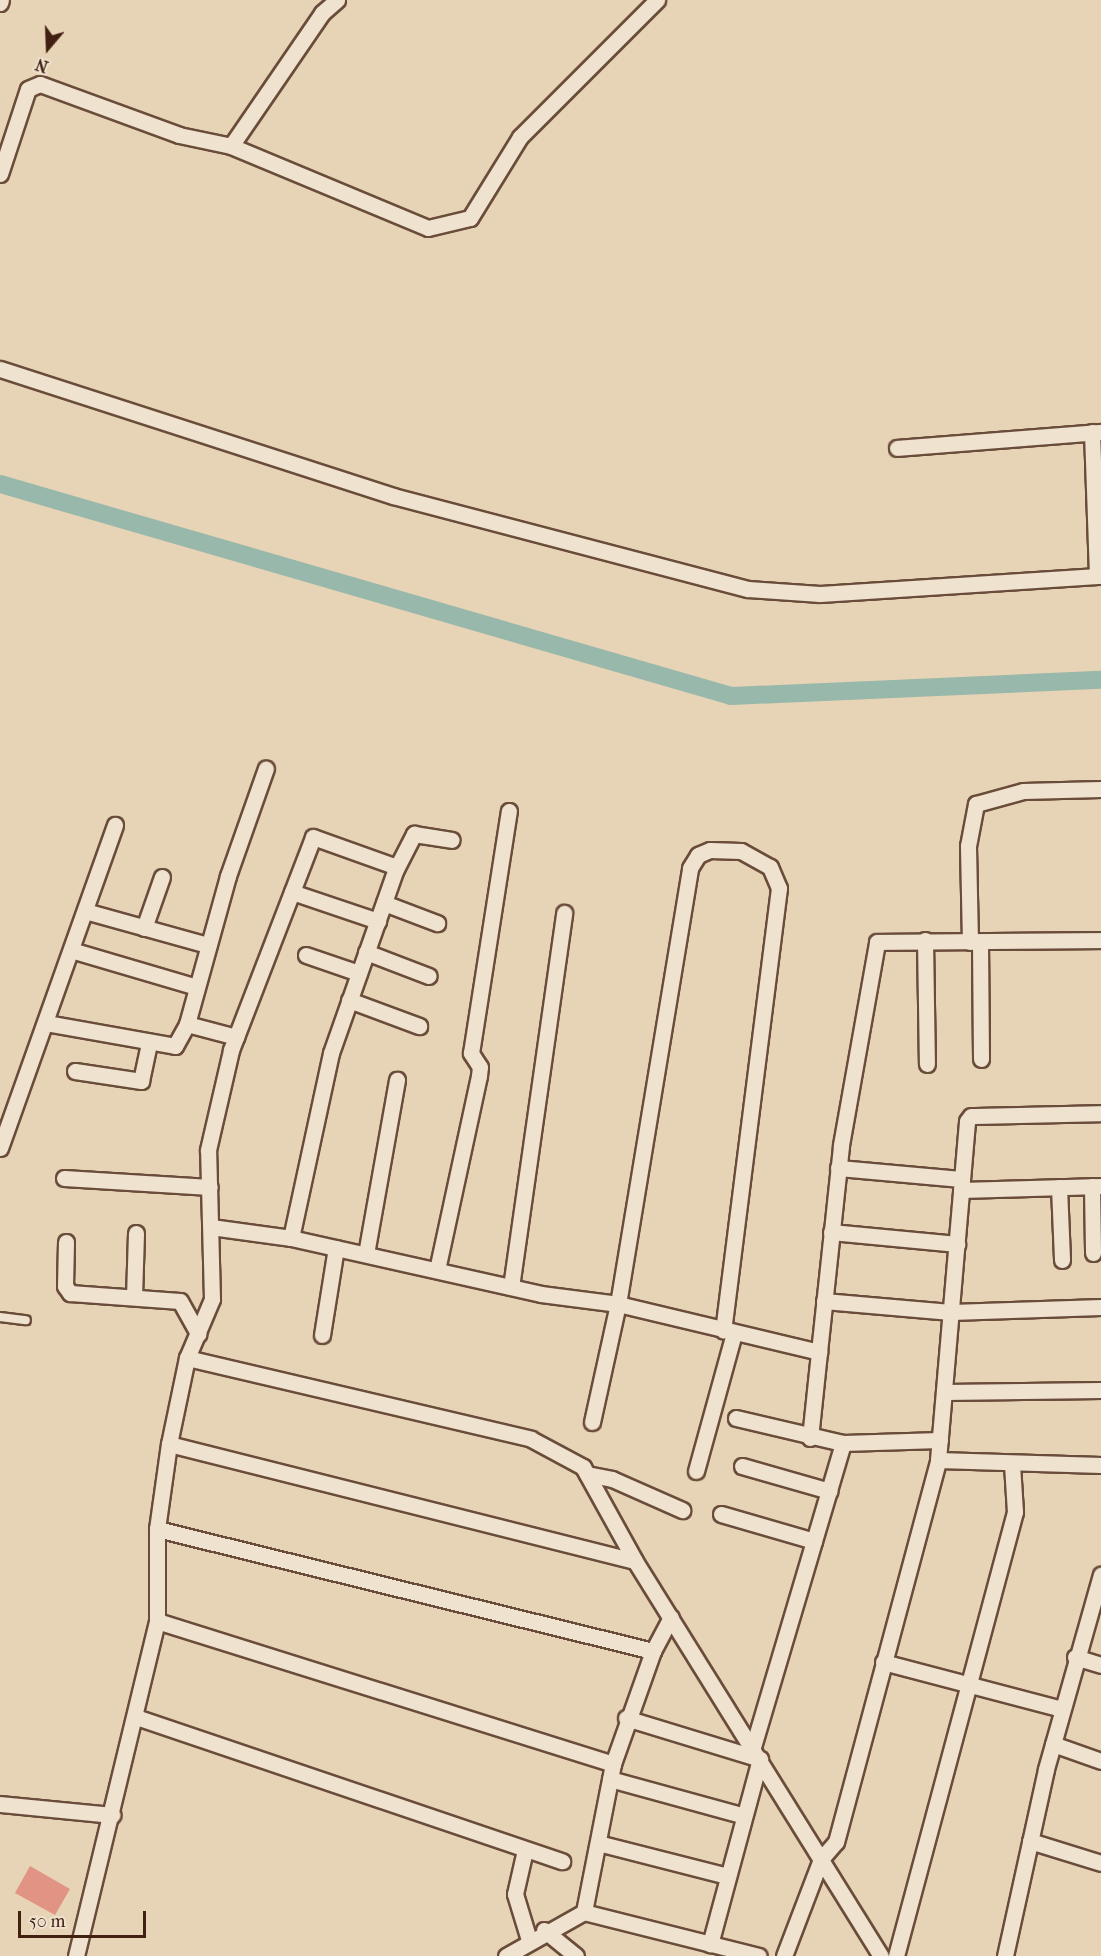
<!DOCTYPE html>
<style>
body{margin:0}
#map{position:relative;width:1101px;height:1956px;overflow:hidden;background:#e7d3b5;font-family:"IM FELL French Canon",serif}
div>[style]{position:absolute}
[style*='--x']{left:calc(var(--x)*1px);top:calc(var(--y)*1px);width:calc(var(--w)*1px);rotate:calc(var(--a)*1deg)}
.canal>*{height:18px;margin:-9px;padding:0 9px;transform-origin:9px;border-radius:9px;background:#97b8aa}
.building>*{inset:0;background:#e29484}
.roads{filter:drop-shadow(2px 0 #6a4c3a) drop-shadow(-2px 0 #6a4c3a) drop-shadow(0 2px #6a4c3a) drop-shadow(0 -2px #6a4c3a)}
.lane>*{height:8px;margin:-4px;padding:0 4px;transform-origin:4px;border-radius:4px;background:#efe2cf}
.street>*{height:15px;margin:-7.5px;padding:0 7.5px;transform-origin:7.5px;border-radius:7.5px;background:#efe2cf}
span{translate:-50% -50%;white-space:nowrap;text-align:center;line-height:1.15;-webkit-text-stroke:5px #efe2cf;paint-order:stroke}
.north{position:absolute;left:18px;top:18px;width:60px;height:60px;-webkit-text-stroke:4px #efe2cf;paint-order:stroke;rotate:199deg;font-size:16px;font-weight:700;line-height:24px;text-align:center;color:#411f11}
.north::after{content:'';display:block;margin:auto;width:21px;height:27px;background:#411f11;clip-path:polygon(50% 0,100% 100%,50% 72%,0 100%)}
.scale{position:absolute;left:18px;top:1911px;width:128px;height:27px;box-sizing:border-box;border:3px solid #411f11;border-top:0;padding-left:8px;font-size:18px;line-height:21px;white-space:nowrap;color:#411f11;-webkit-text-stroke:4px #efe2cf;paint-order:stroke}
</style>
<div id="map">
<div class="canal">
<div style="--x:0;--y:484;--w:761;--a:16.17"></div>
<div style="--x:731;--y:696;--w:370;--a:-2.5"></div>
</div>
<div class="building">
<div style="clip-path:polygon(30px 1866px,70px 1889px,55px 1915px,15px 1893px)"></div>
</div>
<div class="roads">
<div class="lane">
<div style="--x:0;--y:1317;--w:26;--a:7"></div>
</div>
<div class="street">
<div style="--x:0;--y:3;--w:3;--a:-72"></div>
<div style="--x:231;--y:146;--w:161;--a:-55.6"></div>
<div style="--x:322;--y:13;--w:20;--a:-41"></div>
<div style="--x:0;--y:174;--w:89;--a:-71.8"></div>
<div style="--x:28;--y:89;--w:13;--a:-23"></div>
<div style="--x:40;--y:84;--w:148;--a:20.1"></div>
<div style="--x:179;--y:135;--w:53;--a:11.9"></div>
<div style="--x:231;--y:146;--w:213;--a:22.6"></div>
<div style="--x:428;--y:228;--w:43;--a:-13.4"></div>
<div style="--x:470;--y:218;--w:95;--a:-58.3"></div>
<div style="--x:520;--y:137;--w:194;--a:-45"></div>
<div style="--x:0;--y:369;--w:413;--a:17.9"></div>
<div style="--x:393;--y:496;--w:367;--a:14.7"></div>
<div style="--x:748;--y:589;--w:72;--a:4"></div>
<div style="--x:820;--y:594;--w:282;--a:-3.7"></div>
<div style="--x:1092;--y:432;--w:144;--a:88"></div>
<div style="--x:897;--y:448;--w:205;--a:-4.5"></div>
<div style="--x:292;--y:892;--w:91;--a:18.6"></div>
<div style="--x:384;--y:903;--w:57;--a:20.7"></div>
<div style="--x:85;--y:911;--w:128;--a:15.5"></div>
<div style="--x:144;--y:928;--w:54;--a:-70.6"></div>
<div style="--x:925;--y:940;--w:124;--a:89.1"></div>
<div style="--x:970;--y:942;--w:96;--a:-91.2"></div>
<div style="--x:968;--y:846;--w:43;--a:-79.2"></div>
<div style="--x:976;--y:804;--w:49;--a:-15.5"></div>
<div style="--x:1023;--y:791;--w:78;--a:-1.5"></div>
<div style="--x:980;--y:942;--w:117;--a:89.5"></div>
<div style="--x:71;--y:950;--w:131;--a:16.4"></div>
<div style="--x:366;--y:952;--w:67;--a:20.9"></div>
<div style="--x:306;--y:955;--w:56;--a:18.8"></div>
<div style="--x:349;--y:1000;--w:75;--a:20.4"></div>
<div style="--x:46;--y:1023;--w:131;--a:10.1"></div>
<div style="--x:175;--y:1046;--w:25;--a:-61"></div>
<div style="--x:187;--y:1024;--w:51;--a:14.9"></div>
<div style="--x:187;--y:1024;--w:154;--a:-74.5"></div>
<div style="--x:228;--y:876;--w:114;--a:-70.6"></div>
<div style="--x:75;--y:1071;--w:67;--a:8.6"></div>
<div style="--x:141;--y:1081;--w:40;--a:-78"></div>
<div style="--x:0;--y:1148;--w:343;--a:-70.4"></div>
<div style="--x:838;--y:1168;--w:124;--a:5.1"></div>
<div style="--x:64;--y:1178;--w:146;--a:3.5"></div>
<div style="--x:1092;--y:1186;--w:67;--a:89.1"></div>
<div style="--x:1059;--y:1187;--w:73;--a:87.6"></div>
<div style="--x:961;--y:1190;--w:140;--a:-1.6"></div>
<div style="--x:211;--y:1227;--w:81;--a:7.8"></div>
<div style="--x:291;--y:1238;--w:256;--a:12.6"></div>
<div style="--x:541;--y:1294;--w:78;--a:7.4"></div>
<div style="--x:618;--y:1304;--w:442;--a:-80.6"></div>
<div style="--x:690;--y:868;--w:15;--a:-58"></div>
<div style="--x:698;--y:855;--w:13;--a:-23"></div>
<div style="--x:710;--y:850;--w:31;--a:2"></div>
<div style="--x:741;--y:851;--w:33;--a:29"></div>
<div style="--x:770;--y:867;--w:23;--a:67"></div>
<div style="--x:779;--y:888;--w:446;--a:97.2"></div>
<div style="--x:831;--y:1232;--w:127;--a:5.4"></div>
<div style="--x:291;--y:1238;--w:189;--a:-77.8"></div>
<div style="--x:331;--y:1053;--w:193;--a:-70.6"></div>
<div style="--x:395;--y:871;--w:42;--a:-62.8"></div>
<div style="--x:414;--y:834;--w:38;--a:9"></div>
<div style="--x:66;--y:1242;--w:44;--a:91.3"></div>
<div style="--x:65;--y:1286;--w:9;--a:54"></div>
<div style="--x:70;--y:1293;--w:110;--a:4.2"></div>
<div style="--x:180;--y:1301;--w:38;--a:61"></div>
<div style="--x:366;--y:1254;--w:177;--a:-79.9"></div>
<div style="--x:437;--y:1270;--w:198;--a:-77.8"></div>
<div style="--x:479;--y:1076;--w:9;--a:-84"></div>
<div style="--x:480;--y:1067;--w:17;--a:-123"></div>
<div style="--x:471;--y:1053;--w:245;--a:-81.1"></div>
<div style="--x:511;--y:1287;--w:378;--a:-81.9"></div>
<div style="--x:134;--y:1297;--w:64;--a:-88.2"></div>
<div style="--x:824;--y:1301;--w:127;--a:5"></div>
<div style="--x:951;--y:1312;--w:150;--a:-1.9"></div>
<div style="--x:322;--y:1335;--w:88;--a:-80.9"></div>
<div style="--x:187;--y:1358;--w:353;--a:13.2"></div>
<div style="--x:531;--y:1439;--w:59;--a:28.3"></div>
<div style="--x:583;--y:1467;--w:107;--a:61"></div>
<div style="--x:635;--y:1561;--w:465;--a:58.1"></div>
<div style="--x:945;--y:1392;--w:156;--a:-0.7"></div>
<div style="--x:736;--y:1418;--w:110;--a:13.2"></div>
<div style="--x:843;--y:1443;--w:97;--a:-1.8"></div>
<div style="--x:592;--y:1422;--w:121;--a:-77.6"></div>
<div style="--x:618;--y:1304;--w:207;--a:13.4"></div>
<div style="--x:819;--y:1352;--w:208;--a:-83.9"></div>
<div style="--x:841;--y:1145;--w:206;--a:-79.9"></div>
<div style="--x:877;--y:942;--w:224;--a:-0.5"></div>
<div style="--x:810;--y:1438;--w:86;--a:-84"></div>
<div style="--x:169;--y:1444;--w:480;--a:14.1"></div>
<div style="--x:938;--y:1460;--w:163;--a:1.8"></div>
<div style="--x:742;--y:1466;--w:91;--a:16"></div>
<div style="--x:696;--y:1471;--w:143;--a:-74.6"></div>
<div style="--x:587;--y:1474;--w:25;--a:11"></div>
<div style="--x:612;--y:1479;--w:77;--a:23.9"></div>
<div style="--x:721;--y:1514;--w:97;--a:16.2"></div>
<div style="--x:157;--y:1529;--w:511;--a:13.82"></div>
<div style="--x:653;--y:1651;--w:120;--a:109.5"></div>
<div style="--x:613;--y:1764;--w:151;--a:101.1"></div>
<div style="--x:584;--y:1912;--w:180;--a:14.1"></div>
<div style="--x:157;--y:1621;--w:478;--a:17.4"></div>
<div style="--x:653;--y:1651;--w:38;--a:-62"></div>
<div style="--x:1075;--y:1657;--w:27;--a:17"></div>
<div style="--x:883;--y:1662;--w:185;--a:14.7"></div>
<div style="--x:136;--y:1717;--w:450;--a:18.7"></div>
<div style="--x:626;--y:1718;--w:140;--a:17"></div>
<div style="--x:760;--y:1759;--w:192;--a:105.1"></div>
<div style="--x:1053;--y:1744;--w:51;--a:19.5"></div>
<div style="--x:753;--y:1747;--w:317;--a:-73.5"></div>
<div style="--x:610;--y:1779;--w:137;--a:15.3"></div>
<div style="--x:0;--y:1804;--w:113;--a:5.6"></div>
<div style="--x:1030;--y:1841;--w:74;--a:17.2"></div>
<div style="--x:598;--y:1843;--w:130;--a:14.3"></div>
<div style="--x:525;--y:1850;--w:45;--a:102.8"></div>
<div style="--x:515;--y:1894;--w:48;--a:73.1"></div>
<div style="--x:544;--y:1930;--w:41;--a:39.1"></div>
<div style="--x:76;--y:1956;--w:345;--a:-76.4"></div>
<div style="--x:157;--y:1621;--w:92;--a:-90"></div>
<div style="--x:157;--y:1529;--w:86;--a:-82"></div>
<div style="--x:169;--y:1444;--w:88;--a:-78.2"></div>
<div style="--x:187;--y:1358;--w:64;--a:-67"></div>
<div style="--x:212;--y:1299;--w:149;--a:-91.5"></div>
<div style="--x:208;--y:1150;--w:103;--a:-77"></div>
<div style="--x:231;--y:1050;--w:228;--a:-68.9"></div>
<div style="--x:313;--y:837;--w:89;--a:19.7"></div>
<div style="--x:506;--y:1956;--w:90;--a:-29.4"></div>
<div style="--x:784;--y:1956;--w:104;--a:-69.1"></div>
<div style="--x:821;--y:1859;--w:23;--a:-49"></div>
<div style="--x:836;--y:1842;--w:395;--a:-75"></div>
<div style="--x:938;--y:1460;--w:340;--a:-85.1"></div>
<div style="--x:967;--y:1121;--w:6;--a:-51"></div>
<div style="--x:971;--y:1116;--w:130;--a:-1.3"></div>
<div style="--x:896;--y:1956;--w:460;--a:-75"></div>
<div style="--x:1015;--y:1512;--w:48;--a:-93.6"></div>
<div style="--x:1005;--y:1956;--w:191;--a:-77.6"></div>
<div style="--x:1046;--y:1769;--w:202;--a:-74.2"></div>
</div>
</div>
<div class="north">N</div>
<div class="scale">50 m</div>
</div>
